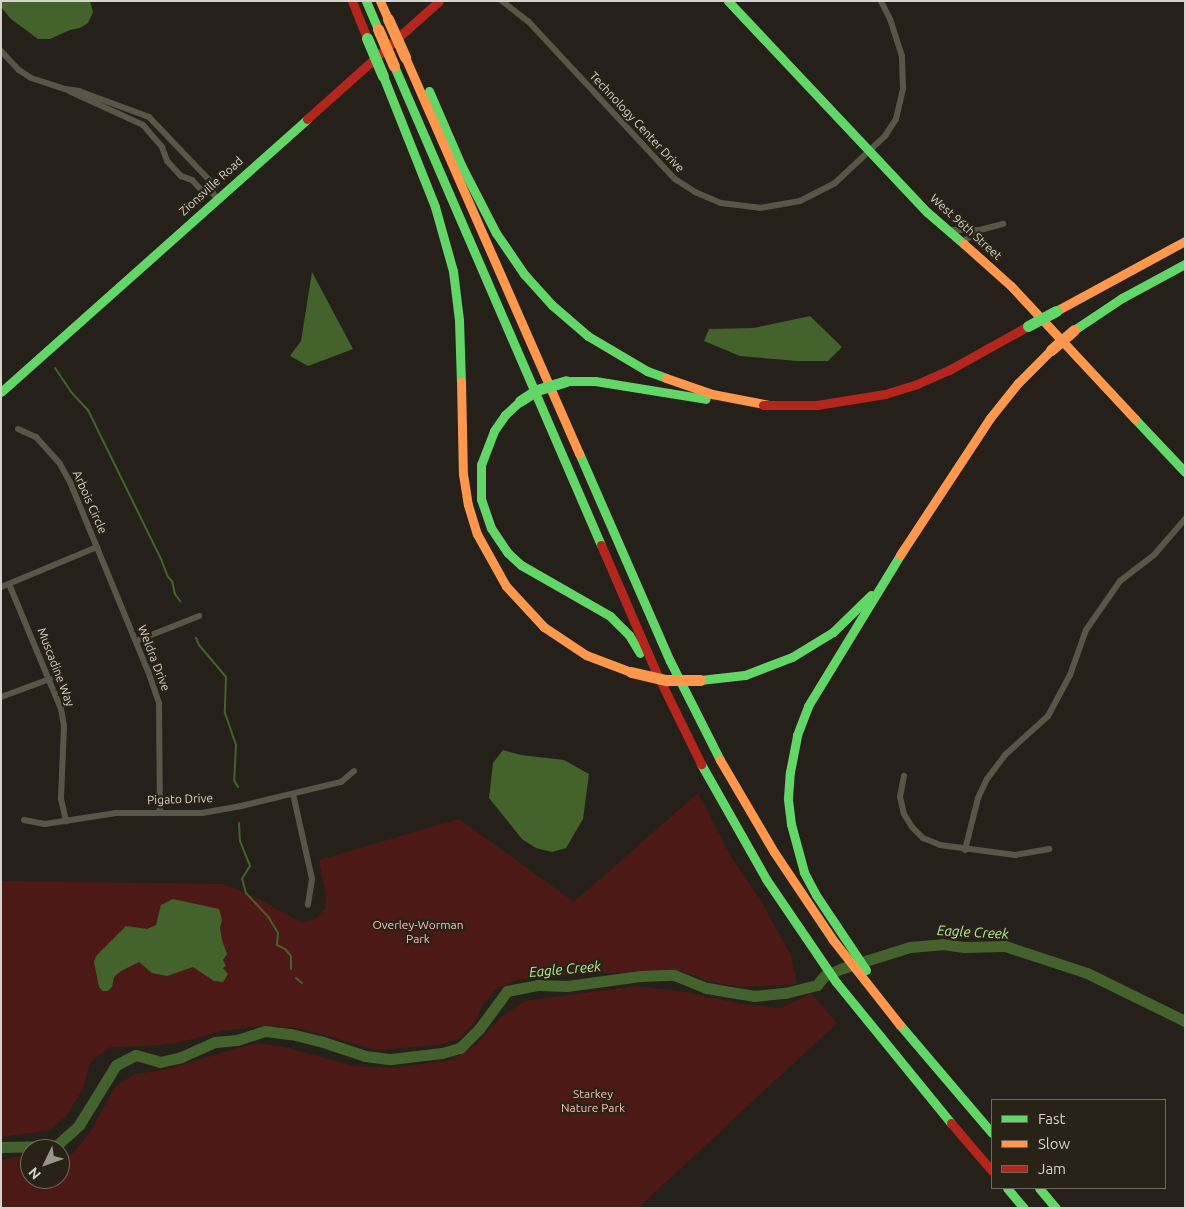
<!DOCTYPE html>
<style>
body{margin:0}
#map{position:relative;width:1186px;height:1209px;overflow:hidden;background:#25211a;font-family:Ubuntu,sans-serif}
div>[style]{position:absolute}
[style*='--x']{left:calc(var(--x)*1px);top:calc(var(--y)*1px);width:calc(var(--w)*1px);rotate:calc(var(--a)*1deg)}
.green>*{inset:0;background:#4d1917}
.water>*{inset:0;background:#43622c}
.stream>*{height:2px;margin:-1px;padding:0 1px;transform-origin:1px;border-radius:1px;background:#43622c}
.river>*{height:11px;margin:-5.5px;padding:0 5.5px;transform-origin:5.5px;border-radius:5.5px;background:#43622c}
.street>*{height:6px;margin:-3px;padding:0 3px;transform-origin:3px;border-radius:3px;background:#585648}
.fast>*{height:9px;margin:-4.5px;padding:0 4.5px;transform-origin:4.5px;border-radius:4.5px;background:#63d668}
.slow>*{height:9px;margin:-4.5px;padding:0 4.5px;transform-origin:4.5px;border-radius:4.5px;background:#ff974d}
.jam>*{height:9px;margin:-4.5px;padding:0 4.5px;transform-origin:4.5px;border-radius:4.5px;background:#b3261e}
.fast-bridge>*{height:11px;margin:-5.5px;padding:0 5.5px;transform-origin:5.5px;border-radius:5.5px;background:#63d668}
.slow-bridge>*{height:11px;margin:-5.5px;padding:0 5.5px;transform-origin:5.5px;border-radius:5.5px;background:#ff974d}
span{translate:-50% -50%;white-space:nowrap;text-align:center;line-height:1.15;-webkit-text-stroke:4.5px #292216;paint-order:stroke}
.street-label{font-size:12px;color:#d7d2cb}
.park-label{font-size:12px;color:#fdbdb7}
.water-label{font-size:14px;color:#b5ea95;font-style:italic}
.frame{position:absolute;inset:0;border:2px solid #d7d2cb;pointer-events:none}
.legend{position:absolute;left:991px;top:1099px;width:175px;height:90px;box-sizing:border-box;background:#292216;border:1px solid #6f685e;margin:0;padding:6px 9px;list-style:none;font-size:15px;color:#d7d2cb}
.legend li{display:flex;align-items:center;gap:10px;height:25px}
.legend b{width:25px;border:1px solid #6f685e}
.north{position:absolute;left:20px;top:1139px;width:50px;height:50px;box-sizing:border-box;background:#292216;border:1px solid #6f685e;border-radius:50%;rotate:228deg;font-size:14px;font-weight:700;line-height:20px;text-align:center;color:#d7d2cb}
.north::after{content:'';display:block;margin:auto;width:18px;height:22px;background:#99948d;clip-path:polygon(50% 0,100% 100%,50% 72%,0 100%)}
</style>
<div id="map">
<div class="green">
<div style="clip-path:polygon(698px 793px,729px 854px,762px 903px,791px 956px,797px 984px,742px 987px,712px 982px,677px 970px,552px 976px,516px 980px,494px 991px,484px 1003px,476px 1020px,459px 1039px,438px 1045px,377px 1050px,302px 1029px,268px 1025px,222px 1031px,181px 1042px,151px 1046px,110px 1047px,90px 1062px,84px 1087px,65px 1117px,50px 1130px,1px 1137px,1px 881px,223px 884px,257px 898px,302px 923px,315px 919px,325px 909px,326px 896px,319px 860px,459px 819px,574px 902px)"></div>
<div style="clip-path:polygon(637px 986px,685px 992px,742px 1004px,781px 1008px,811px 993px,837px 1023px,638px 1208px,1px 1208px,1px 1160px,27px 1155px,30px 1158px,30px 1179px,60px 1179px,60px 1165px,74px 1152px,90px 1132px,116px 1086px,135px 1074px,163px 1070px,256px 1043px,284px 1047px,354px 1066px,392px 1068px,451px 1060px,476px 1045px,500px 1018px,525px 1001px)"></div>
</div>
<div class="water">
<div style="clip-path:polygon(1px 1px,90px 1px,93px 12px,88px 23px,80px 28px,70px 30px,50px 39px,38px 39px,11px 19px,1px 7px)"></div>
<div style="clip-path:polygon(312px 272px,353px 349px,308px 366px,290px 356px,301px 341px)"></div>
<div style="clip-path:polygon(810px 316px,842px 347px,828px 361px,797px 361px,740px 356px,704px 341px,709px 329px,754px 328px)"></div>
<div style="clip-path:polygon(503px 750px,521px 755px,564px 760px,589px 774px,583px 819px,566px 848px,552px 852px,536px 848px,522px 839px,489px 798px,493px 763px)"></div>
<div style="clip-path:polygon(173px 899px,219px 909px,222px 920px,220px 928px,222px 940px,227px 954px,223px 960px,226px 966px,223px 968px,228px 974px,225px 979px,223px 982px,214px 981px,193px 967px,167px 976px,152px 973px,139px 962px,121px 971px,114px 977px,112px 987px,108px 991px,103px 991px,99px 987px,94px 962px,96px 956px,126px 926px,147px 929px,156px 925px,161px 905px)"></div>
</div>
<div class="stream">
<div style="--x:55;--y:368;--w:29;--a:56"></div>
<div style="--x:71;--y:392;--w:25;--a:47"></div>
<div style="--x:88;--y:410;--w:166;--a:63.9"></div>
<div style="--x:161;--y:559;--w:19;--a:69"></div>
<div style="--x:168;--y:577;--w:6;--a:45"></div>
<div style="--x:172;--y:581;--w:13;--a:77"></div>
<div style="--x:175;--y:594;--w:9;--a:54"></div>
<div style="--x:196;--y:638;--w:8;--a:67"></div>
<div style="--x:199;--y:645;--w:42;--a:49.8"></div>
<div style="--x:226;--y:677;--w:36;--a:92"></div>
<div style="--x:225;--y:713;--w:34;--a:71"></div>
<div style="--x:236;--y:745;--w:35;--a:93"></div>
<div style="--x:234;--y:780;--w:8;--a:60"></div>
<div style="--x:239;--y:823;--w:18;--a:87"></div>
<div style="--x:240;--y:841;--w:27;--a:68"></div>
<div style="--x:250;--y:866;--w:15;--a:122"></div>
<div style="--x:242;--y:879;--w:15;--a:74"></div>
<div style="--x:246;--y:893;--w:34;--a:47"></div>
<div style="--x:269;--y:918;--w:17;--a:59"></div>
<div style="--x:278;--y:933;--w:12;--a:95"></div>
<div style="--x:277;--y:945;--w:9;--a:27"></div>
<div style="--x:285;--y:949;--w:9;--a:49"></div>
<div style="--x:291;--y:956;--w:13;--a:90"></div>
<div style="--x:296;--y:978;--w:8;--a:40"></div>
</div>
<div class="river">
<div style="--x:1;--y:1147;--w:55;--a:-1"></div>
<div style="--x:56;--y:1146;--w:31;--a:-42"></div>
<div style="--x:79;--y:1125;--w:70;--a:-58.3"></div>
<div style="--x:116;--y:1065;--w:22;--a:-27"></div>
<div style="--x:136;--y:1055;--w:25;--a:16"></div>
<div style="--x:160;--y:1062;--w:22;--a:-13"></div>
<div style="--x:181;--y:1057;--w:37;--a:-24"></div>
<div style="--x:215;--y:1042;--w:22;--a:-5"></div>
<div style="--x:237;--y:1040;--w:29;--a:-18"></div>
<div style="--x:265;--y:1031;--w:26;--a:7"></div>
<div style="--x:291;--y:1034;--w:30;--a:14"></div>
<div style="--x:320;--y:1041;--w:47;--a:18.4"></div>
<div style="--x:365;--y:1056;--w:26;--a:7"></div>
<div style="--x:391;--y:1059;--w:51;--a:-6.7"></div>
<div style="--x:442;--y:1053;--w:19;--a:-16"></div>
<div style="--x:460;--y:1048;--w:27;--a:-45"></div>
<div style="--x:479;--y:1029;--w:47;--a:-53.6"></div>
<div style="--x:507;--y:991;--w:32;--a:-11"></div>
<div style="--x:538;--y:985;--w:29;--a:2"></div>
<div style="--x:567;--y:986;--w:74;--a:-7.8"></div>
<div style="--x:640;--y:976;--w:34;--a:-2"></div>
<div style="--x:674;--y:975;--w:35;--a:22"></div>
<div style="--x:707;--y:988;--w:23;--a:10"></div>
<div style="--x:730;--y:992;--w:24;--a:9"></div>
<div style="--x:754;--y:996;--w:31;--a:-6"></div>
<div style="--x:785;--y:993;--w:33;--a:-14"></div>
<div style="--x:817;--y:985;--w:11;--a:-52"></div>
<div style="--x:824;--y:976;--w:21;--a:-23"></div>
<div style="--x:843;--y:968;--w:70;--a:-17.4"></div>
<div style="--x:910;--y:947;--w:32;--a:-5"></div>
<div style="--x:942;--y:944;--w:22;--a:8"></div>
<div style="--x:964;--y:947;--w:41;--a:-1.4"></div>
<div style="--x:1005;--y:946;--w:86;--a:18.2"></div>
<div style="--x:1087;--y:973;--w:109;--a:26.1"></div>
</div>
<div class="street">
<div style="--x:502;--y:1;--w:33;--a:38"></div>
<div style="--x:528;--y:21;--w:216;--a:47.1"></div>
<div style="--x:675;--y:179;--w:24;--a:33"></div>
<div style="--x:695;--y:192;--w:28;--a:23"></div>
<div style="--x:721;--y:203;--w:39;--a:7"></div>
<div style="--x:760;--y:208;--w:41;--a:-9.9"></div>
<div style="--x:800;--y:201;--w:39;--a:-27"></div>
<div style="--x:835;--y:183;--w:69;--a:-43.2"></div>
<div style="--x:885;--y:136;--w:20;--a:-57"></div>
<div style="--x:896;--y:119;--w:32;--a:-77"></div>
<div style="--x:903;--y:88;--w:32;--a:-92"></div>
<div style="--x:902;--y:56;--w:39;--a:-108"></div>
<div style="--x:890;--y:19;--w:20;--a:-117"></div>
<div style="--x:1;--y:51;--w:26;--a:47"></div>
<div style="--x:19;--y:70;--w:14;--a:34"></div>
<div style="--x:31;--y:78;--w:36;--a:18"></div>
<div style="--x:65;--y:89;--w:14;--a:8"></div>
<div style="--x:79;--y:91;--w:75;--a:20.4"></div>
<div style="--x:149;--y:117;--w:93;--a:46.3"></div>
<div style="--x:213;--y:184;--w:9;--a:90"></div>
<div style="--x:213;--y:193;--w:7;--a:56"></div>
<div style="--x:69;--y:91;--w:81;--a:24.7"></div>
<div style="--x:143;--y:125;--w:29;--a:49"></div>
<div style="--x:162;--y:147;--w:15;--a:70"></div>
<div style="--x:167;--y:161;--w:21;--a:47"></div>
<div style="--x:181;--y:176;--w:12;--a:20"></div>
<div style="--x:192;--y:180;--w:16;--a:47"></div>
<div style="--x:203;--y:192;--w:10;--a:6"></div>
<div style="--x:948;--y:230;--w:32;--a:0"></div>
<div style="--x:980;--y:230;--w:24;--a:-15"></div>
<div style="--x:962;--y:242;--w:20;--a:-33"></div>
<div style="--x:18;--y:429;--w:20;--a:24"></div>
<div style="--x:36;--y:437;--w:36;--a:48"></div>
<div style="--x:60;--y:464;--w:21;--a:61"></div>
<div style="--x:70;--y:482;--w:204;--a:67.6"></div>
<div style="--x:148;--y:671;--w:34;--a:71"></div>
<div style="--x:159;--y:703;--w:110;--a:89.5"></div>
<div style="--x:9;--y:584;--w:135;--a:67.4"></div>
<div style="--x:61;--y:709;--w:17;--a:80"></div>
<div style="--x:64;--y:726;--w:73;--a:92.4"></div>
<div style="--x:61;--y:799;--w:23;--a:77"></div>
<div style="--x:1;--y:587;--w:104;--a:-22.6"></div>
<div style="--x:136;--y:641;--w:68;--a:-21.6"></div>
<div style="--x:1;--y:697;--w:52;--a:-20.2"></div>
<div style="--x:904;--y:776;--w:21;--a:101"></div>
<div style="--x:900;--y:797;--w:17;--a:77"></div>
<div style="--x:904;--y:814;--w:15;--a:58"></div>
<div style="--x:912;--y:827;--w:16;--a:45"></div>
<div style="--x:923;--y:838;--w:18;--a:22"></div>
<div style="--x:940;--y:845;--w:76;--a:7.6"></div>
<div style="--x:1015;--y:855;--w:35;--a:-10"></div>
<div style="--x:293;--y:794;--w:87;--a:77.4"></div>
<div style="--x:312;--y:879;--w:26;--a:99"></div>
<div style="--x:24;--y:820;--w:21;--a:11"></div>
<div style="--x:45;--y:824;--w:72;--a:-8.8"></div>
<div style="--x:116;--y:813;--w:86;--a:0"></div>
<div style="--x:202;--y:813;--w:40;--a:-10"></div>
<div style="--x:241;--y:806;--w:103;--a:-13.5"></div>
<div style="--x:341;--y:782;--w:17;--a:-40"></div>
<div style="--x:965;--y:850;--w:54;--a:-76"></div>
<div style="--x:978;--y:798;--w:21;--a:-65"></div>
<div style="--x:987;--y:779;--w:30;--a:-53"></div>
<div style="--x:1005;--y:755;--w:58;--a:-42.2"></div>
<div style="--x:1048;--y:716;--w:47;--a:-61.8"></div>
<div style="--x:1070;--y:675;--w:48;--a:-70.4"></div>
<div style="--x:1086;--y:630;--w:60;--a:-55.2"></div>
<div style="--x:1120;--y:581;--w:43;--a:-37.4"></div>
<div style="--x:1154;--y:555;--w:48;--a:-49.3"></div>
</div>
<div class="fast">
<div style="--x:366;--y:1;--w:30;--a:67"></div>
<div style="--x:728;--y:1;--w:290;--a:46.7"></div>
<div style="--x:927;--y:212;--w:49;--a:40.9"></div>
<div style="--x:394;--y:66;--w:522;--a:66.63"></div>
<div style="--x:383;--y:76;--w:141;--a:68.3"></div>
<div style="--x:435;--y:207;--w:66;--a:74.3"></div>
<div style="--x:453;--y:271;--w:49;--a:83"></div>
<div style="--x:459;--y:320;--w:62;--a:88.2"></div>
<div style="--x:429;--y:91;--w:81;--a:66.6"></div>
<div style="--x:461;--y:165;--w:76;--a:62.8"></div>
<div style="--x:496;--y:233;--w:50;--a:55.7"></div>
<div style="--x:524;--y:274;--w:42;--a:47.9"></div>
<div style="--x:552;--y:305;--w:48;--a:40.7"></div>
<div style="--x:588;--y:336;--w:69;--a:30.7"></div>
<div style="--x:647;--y:371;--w:20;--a:20"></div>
<div style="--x:1074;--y:330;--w:58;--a:-33.7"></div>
<div style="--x:1122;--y:298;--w:72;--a:-28.4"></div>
<div style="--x:566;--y:381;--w:29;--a:0"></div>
<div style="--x:595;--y:381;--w:112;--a:9.2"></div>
<div style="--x:1;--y:392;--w:410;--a:-41.7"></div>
<div style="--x:520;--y:401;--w:21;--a:137"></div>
<div style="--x:505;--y:415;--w:19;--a:125"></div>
<div style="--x:494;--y:431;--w:36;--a:111"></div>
<div style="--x:481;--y:465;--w:34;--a:90"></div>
<div style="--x:481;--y:499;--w:31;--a:71"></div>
<div style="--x:491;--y:528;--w:30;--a:56"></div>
<div style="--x:508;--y:553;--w:18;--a:43"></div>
<div style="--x:521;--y:565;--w:103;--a:29.8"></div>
<div style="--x:610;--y:616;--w:27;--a:45"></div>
<div style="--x:629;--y:635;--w:21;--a:59"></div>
<div style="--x:1135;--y:419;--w:73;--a:46.7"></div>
<div style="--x:579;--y:453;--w:227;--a:66.4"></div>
<div style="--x:670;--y:661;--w:111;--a:63.2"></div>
<div style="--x:700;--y:680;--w:45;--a:-6.3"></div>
<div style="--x:745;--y:675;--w:50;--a:-21"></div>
<div style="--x:792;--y:657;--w:48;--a:-31.4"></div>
<div style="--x:833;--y:632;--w:53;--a:-44.2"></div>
<div style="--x:701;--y:764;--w:132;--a:60.5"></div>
<div style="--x:766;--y:879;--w:125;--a:55.8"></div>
<div style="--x:836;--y:982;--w:182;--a:50.8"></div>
<div style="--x:866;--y:970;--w:90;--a:-123.7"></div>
<div style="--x:816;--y:895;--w:26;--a:-118"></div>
<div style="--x:804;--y:872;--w:50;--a:-105.2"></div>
<div style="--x:791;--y:824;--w:26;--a:-97"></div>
<div style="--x:788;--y:798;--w:26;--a:-86"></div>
<div style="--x:790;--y:772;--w:38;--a:-79"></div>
<div style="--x:797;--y:735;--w:31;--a:-69"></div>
<div style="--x:808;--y:706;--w:184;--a:-58.6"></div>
<div style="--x:900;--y:1025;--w:142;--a:49.6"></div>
<div style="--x:1007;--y:1188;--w:26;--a:50"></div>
<div style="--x:1039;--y:1188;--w:26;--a:50"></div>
</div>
<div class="slow">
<div style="--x:380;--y:1;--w:20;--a:66"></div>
<div style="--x:405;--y:57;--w:433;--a:66.3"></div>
<div style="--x:964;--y:244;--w:63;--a:41.8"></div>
<div style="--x:1011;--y:286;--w:182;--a:47"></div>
<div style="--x:1056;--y:311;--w:147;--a:-28.5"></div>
<div style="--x:666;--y:378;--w:49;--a:19.2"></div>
<div style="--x:712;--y:394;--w:58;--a:10.9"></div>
<div style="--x:461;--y:382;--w:92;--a:88.8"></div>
<div style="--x:463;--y:474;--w:31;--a:81"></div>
<div style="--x:468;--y:505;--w:30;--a:73"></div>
<div style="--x:477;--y:534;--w:60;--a:60.9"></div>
<div style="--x:506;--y:586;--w:56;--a:47.2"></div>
<div style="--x:544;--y:627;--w:50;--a:33.7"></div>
<div style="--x:586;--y:655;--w:48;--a:20.7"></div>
<div style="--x:900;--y:555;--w:164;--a:-56.7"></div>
<div style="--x:990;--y:418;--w:45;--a:-51.3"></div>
<div style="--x:1018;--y:383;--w:47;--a:-45"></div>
<div style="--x:720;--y:760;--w:107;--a:59.6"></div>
<div style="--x:774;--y:852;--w:106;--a:56.2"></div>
<div style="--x:833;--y:940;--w:108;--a:51.8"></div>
</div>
<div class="jam">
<div style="--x:352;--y:1;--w:40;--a:68"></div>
<div style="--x:307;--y:119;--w:177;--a:-41.8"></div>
<div style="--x:763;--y:405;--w:54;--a:0"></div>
<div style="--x:817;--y:405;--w:69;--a:-9.2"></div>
<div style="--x:885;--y:394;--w:34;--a:-17"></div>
<div style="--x:917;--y:384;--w:35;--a:-24"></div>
<div style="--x:949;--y:370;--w:90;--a:-29.1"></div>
<div style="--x:601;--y:545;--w:136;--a:66.6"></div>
<div style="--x:655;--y:670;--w:105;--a:63.9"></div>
<div style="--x:951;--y:1123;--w:63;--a:49.5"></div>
</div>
<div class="fast-bridge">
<div style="--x:367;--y:38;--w:41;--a:67.2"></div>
<div style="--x:1028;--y:326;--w:32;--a:-28"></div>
<div style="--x:520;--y:401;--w:20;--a:-33"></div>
<div style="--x:537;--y:390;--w:30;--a:-17"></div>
</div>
<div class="slow-bridge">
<div style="--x:388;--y:19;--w:42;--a:65.9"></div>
<div style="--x:378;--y:29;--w:40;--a:66.6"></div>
<div style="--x:1051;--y:350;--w:30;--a:-41"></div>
<div style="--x:631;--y:672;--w:37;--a:13"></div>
<div style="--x:667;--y:680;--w:33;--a:0"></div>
</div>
<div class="street-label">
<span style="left:637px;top:122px;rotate:47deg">Technology Center Drive</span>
<span style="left:211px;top:186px;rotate:-42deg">Zionsville Road</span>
<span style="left:966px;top:227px;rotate:42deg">West 96th Street</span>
<span style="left:90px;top:502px;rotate:66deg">Arbois Circle</span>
<span style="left:154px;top:658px;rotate:69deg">Weldra Drive</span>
<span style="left:56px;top:667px;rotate:69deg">Muscadine Way</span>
<span style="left:180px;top:799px;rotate:-2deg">Pigato Drive</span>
</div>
<div class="park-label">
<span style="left:418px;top:932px">Overley-Worman<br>Park</span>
<span style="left:593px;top:1101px">Starkey<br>Nature Park</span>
</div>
<div class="water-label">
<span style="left:973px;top:932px;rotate:3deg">Eagle Creek</span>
<span style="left:565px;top:969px;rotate:-5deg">Eagle Creek</span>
</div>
<div class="frame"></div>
<ul class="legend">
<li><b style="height:6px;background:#63d668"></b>Fast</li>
<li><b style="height:6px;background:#ff974d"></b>Slow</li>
<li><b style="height:6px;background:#b3261e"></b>Jam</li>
</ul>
<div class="north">N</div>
</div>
